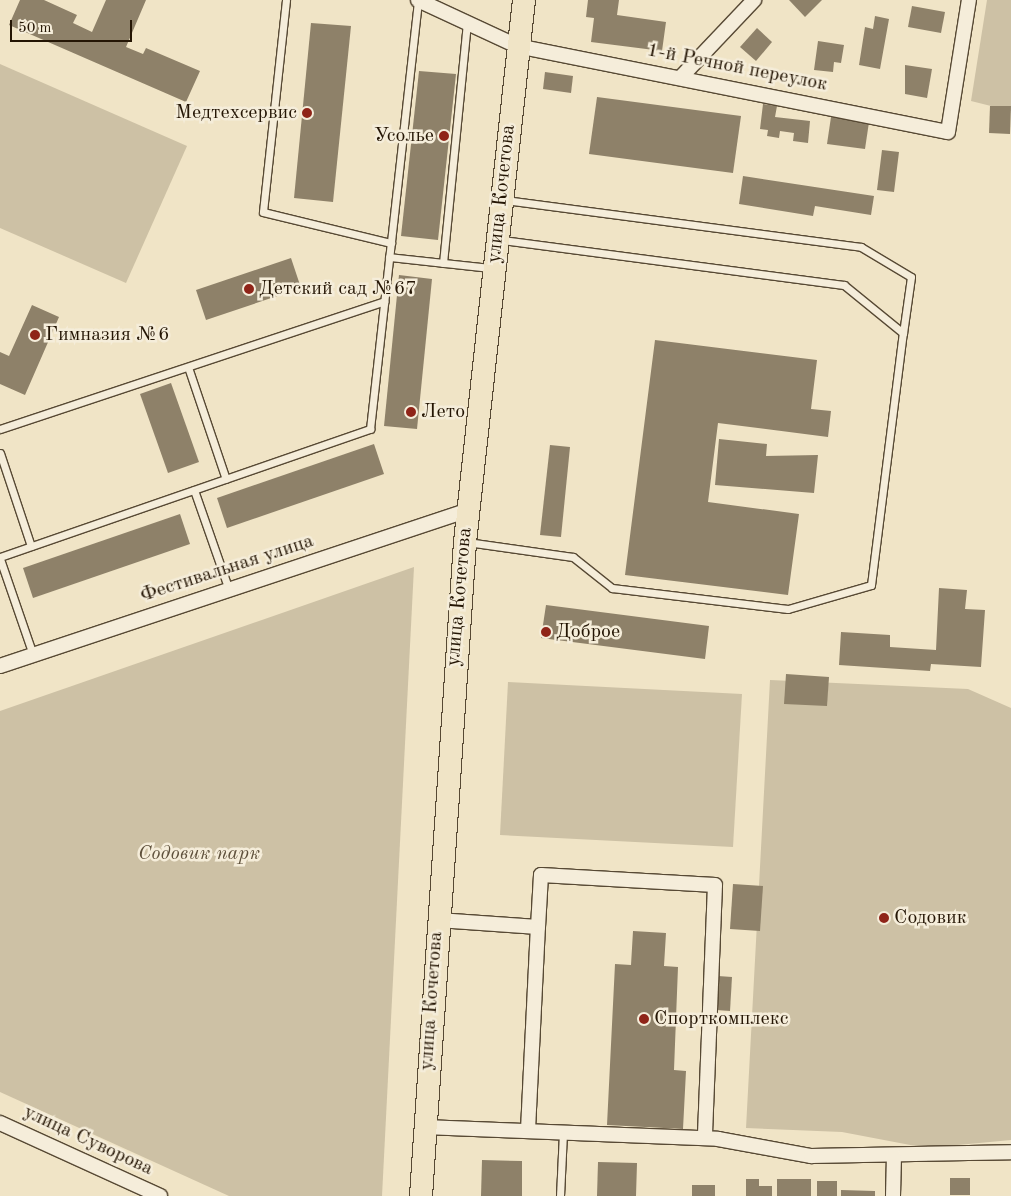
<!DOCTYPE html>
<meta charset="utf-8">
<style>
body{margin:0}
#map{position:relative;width:1011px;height:1196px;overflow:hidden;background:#f0e4c6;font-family:"Old Standard TT",serif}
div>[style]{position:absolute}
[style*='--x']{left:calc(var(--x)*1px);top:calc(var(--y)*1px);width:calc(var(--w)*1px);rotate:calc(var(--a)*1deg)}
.green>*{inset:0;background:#cdc1a5}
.building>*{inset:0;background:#8e8169}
.roads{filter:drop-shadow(1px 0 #574934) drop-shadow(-1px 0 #574934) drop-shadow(0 1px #574934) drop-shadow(0 -1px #574934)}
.lane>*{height:7px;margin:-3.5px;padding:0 3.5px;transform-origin:3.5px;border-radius:3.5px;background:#f5edda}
.street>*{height:14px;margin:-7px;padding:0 7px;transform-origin:7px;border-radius:7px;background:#f5edda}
.primary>*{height:22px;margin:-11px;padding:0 11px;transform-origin:11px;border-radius:11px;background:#f0e4c6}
.dots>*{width:14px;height:14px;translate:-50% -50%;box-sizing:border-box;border:2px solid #f5edda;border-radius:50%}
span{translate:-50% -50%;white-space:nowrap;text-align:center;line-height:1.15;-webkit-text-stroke:5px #f5edda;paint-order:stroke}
.street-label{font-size:20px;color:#241504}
.poi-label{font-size:20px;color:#241504}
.right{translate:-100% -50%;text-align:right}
.left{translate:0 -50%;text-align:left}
.park-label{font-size:20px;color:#5f513c;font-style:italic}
.scale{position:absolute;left:10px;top:20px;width:122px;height:22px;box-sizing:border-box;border:2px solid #241504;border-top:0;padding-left:6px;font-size:15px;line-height:18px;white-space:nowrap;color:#241504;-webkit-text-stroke:4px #f5edda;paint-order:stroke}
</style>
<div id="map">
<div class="green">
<div style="clip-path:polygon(987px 0,1011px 0,1011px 111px,971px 101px)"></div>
<div style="clip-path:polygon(0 64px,187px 146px,126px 283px,0 228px)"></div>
<div style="clip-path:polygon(414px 567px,382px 1196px,229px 1196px,0 1092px,0 711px)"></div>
<div style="clip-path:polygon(770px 680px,968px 689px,1011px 708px,1011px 1140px,926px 1148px,842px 1132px,746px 1128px)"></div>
<div style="clip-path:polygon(508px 682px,742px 694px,733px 847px,500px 835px)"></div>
</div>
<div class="building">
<div style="clip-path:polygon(20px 0,44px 0,77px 15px,73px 23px,92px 32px,106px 0,146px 0,126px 47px,143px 54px,146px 48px,200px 71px,186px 102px,9px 25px)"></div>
<div style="clip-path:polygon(588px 0,619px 0,617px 15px,666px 22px,662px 51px,591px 42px,594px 18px,586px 17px)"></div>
<div style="clip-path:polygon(789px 0,822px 0,805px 17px)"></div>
<div style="clip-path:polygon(912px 6px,945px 12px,941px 33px,908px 27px)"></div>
<div style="clip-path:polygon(875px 16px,889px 19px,880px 69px,859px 65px,865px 27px,873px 29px)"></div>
<div style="clip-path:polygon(311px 23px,351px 26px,333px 202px,294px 198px)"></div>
<div style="clip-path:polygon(757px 28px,772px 42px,756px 61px,740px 47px)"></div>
<div style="clip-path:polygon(818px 41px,844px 45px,841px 63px,834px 62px,833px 72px,814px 70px)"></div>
<div style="clip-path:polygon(905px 65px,932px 69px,927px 98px,905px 94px)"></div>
<div style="clip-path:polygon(419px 71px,456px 74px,438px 240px,401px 236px)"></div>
<div style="clip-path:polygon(545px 72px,573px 76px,571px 93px,543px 89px)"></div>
<div style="clip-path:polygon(597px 97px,741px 116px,733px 173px,589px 154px)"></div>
<div style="clip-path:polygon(763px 104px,777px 106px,775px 117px,810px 121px,808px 143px,793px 141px,794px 133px,780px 131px,779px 138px,767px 136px,768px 130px,760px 129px)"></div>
<div style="clip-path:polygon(990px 106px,1011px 106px,1010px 134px,989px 133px)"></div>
<div style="clip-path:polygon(831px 117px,869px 122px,865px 149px,827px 144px)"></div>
<div style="clip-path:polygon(882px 150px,899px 152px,894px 192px,877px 190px)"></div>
<div style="clip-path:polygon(743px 176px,874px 196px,871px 215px,815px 206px,813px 216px,739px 204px)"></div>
<div style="clip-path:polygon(291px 258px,301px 288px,206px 320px,196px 290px)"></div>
<div style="clip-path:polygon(399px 275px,432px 279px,417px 429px,384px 426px)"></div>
<div style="clip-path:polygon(32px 305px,59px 317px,25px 395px,0 384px,0 352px,9px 356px)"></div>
<div style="clip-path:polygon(655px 340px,817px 360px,811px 409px,831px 411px,828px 437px,718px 423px,708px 502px,799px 514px,788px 595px,625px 575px)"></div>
<div style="clip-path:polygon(171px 383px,199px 462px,168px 473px,140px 394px)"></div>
<div style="clip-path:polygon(719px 439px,767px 444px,766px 456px,818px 455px,814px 493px,715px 485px)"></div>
<div style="clip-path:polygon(374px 444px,384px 474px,227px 528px,217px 498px)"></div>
<div style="clip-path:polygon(550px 445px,570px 447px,561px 537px,540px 535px)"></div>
<div style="clip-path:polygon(180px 514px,190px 544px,33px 598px,23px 568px)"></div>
<div style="clip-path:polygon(939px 588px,967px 590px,965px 609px,985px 610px,981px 667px,931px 664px,930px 671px,839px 665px,841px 632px,890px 635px,890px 647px,936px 650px)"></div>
<div style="clip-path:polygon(546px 605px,709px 626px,705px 659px,541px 638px)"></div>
<div style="clip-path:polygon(786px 674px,829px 677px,827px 706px,784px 704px)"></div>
<div style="clip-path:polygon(733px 884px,763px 886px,760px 931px,730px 929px)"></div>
<div style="clip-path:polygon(633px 931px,666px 933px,664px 966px,678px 967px,674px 1070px,686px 1071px,683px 1129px,607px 1125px,615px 964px,631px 965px)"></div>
<div style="clip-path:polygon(718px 976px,732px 977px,730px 1011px,716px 1010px)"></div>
<div style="clip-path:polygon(482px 1160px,522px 1161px,522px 1196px,481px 1196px)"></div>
<div style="clip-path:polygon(598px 1162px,637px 1163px,636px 1196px,597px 1196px)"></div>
<div style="clip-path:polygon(950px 1178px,970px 1178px,970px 1195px,950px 1195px)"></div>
<div style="clip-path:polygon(746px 1179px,759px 1179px,759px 1186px,772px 1186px,772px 1196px,746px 1196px)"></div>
<div style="clip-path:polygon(777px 1179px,811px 1179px,811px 1196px,777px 1196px)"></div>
<div style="clip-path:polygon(817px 1181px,837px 1181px,837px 1196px,817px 1196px)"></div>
<div style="clip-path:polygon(692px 1185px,715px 1185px,715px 1196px,692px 1196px)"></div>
<div style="clip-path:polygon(841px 1190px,875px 1191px,875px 1196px,841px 1196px)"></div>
</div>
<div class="roads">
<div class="lane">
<div style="--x:286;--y:0;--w:213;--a:96.2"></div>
<div style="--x:263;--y:212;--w:132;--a:13.6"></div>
<div style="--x:505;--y:200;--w:359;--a:7.5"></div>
<div style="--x:861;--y:247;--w:58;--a:31"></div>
<div style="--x:911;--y:277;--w:57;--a:98.1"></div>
<div style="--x:389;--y:257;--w:103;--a:6.2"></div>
<div style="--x:443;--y:263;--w:241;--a:-84.3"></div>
<div style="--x:188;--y:367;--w:118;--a:71.3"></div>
<div style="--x:0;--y:429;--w:405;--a:-18.4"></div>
<div style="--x:0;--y:453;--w:98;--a:71.6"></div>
<div style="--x:194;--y:490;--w:106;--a:70.7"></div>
<div style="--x:467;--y:542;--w:107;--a:8.1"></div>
<div style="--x:573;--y:557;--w:50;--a:38.5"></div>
<div style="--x:612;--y:588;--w:177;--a:6.8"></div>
<div style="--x:788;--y:609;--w:86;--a:-16.1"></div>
<div style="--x:871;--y:585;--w:254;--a:-82.8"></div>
<div style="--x:903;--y:333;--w:76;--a:-140.9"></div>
<div style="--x:844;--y:285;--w:345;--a:-172.5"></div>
<div style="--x:0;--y:557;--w:392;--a:-19.1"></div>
<div style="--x:370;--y:429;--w:432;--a:-83.6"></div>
<div style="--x:0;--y:559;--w:102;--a:71"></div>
<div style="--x:560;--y:1196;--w:64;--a:-87.3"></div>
</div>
<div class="street">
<div style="--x:418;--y:0;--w:109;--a:24.9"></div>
<div style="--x:517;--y:46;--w:439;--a:11.3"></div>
<div style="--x:948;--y:132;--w:134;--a:-81"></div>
<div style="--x:682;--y:76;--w:105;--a:-46.5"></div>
<div style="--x:0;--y:666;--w:492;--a:-18.4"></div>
<div style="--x:438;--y:920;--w:100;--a:4"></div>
<div style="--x:538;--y:927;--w:52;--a:-86.7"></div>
<div style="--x:541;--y:875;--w:174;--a:3.3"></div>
<div style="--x:715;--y:885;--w:253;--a:92.3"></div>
<div style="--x:0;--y:1123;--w:176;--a:24.5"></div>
<div style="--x:424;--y:1127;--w:294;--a:2.3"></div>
<div style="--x:718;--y:1139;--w:95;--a:10.4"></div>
<div style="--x:811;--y:1156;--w:200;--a:-1.1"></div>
<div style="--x:528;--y:1130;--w:203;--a:-87.2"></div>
<div style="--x:893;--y:1196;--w:40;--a:-88.6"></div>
</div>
<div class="primary">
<div style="--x:421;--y:1196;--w:655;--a:-86.15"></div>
<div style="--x:465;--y:542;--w:545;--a:-83.79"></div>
</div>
</div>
<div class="dots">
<div style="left:307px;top:113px;background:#8f2418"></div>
<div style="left:444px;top:136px;background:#8f2418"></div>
<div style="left:249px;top:289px;background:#8f2418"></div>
<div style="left:35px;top:335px;background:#8f2418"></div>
<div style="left:411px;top:412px;background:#8f2418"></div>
<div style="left:546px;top:632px;background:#8f2418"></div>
<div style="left:884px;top:918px;background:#8f2418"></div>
<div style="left:644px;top:1019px;background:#8f2418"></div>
</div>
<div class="street-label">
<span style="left:737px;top:68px;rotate:11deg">1-й Речной переулок</span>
<span style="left:502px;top:194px;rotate:-84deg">улица Кочетова</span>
<span style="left:227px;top:569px;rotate:-18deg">Фестивальная улица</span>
<span style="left:460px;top:597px;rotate:-85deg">улица Кочетова</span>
<span style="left:432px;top:1001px;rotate:-86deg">улица Кочетова</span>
<span style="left:88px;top:1141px;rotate:25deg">улица Суворова</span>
</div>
<div class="poi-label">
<span class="right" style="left:297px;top:113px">Медтехсервис</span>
<span class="right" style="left:434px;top:136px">Усолье</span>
<span class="left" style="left:259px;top:289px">Детский сад №67</span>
<span class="left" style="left:45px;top:335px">Гимназия №6</span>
<span class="left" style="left:421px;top:412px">Лето</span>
<span class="left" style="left:556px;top:632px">Доброе</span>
<span class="left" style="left:894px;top:918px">Содовик</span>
<span class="left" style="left:654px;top:1019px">Спорткомплекс</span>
</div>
<div class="park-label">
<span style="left:199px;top:854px">Содовик парк</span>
</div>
<div class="scale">50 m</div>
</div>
